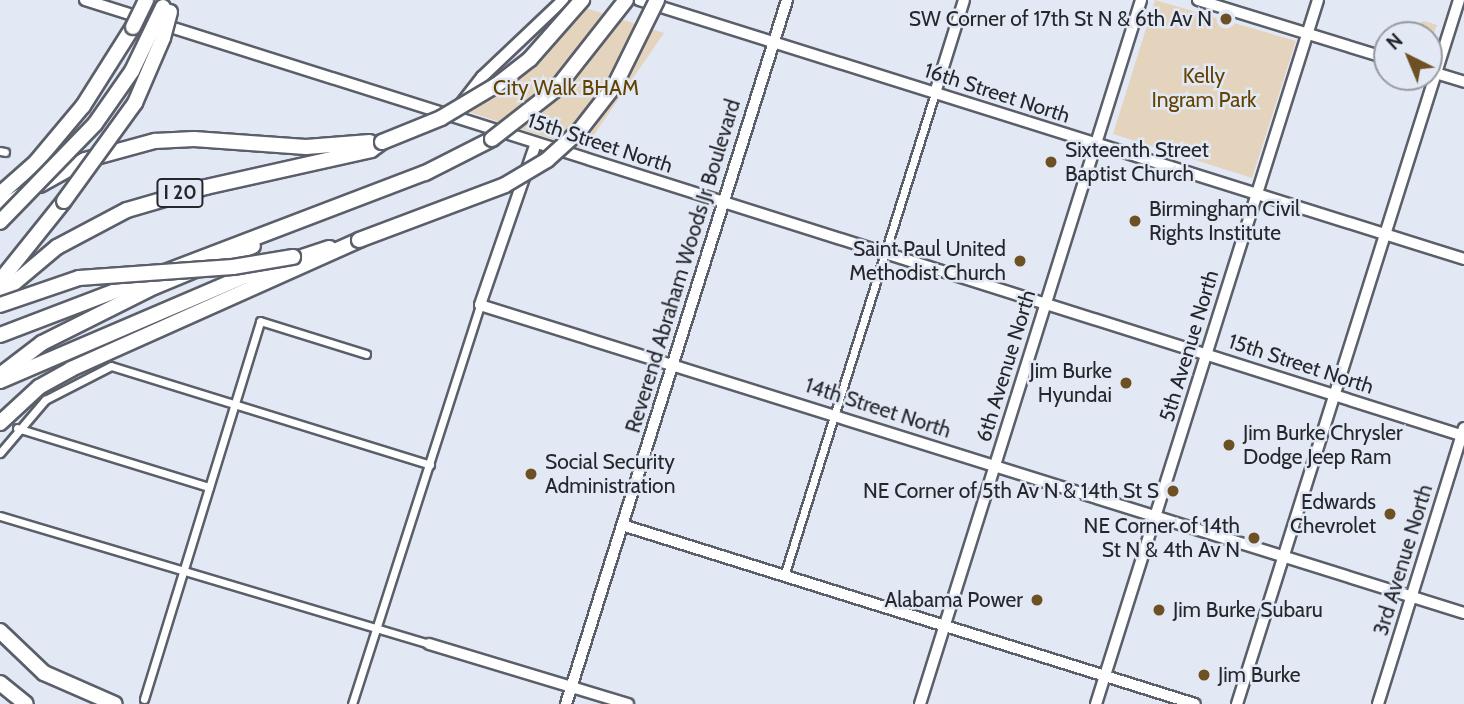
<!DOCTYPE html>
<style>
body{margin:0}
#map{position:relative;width:1464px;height:704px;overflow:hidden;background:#e2e8f4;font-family:Cabin,sans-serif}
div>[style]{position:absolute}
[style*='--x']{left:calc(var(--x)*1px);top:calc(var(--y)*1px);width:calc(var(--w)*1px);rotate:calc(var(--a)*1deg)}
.green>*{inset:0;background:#e4d4bd}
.roads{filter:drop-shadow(2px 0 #5a5f69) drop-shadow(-2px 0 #5a5f69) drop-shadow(0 2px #5a5f69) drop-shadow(0 -2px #5a5f69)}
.street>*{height:7px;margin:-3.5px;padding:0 3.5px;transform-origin:3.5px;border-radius:3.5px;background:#fff}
.secondary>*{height:10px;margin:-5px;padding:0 5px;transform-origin:5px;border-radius:5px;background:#fff}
.highway>*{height:14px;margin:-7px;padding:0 7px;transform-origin:7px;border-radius:7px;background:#fff}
.bridges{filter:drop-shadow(2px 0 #5a5f69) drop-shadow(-2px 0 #5a5f69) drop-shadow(0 2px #5a5f69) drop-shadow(0 -2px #5a5f69)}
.highway-bridge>*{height:14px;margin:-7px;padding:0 7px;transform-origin:7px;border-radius:7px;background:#fff}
.dots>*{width:19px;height:19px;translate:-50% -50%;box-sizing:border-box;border:4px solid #e2e8f4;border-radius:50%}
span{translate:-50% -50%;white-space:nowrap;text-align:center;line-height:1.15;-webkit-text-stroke:5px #e2e8f4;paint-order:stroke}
.shield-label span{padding:2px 5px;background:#e2e8f4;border:2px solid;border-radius:5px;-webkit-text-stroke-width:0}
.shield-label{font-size:19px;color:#25272c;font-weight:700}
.poi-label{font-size:21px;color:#25272c}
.right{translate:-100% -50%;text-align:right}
.left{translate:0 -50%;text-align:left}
.park-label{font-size:21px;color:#644300}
.street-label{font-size:21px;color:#25272c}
.north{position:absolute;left:1373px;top:21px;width:70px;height:70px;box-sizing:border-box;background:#e2e8f4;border:2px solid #969ba4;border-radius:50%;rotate:317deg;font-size:19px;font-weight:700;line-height:28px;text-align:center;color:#25272c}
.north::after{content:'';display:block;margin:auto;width:24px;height:32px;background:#6d5023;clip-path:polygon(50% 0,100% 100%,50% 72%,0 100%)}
</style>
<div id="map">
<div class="green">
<div style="clip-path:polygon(1155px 0,1296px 41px,1252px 178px,1113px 134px)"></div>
<div style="clip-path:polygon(573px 4px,664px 33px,589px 142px,580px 148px,469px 112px,479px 95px)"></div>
<div style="clip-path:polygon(1424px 21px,1437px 25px,1429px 47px,1429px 35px,1394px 35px)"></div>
</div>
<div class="roads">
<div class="street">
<div style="--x:0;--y:151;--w:5;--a:11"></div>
<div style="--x:17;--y:428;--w:201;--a:17.1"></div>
<div style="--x:0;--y:453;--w:70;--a:-49.7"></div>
<div style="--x:45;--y:400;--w:74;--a:-27.3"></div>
<div style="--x:111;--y:366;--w:334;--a:17.2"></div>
<div style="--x:0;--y:516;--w:448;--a:16.6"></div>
<div style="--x:784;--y:576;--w:506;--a:-72.64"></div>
<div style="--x:144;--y:699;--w:395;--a:-72.9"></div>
<div style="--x:260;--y:321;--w:111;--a:17.3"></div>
<div style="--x:352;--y:704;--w:419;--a:-72.2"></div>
</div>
<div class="secondary">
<div style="--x:85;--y:0;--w:1446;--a:17.55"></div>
<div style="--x:639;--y:0;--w:865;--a:17.43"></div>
<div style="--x:1198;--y:0;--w:198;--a:17.1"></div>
<div style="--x:1429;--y:71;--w:37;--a:17"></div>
<div style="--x:935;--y:93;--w:97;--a:-72.7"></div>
<div style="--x:460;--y:105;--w:36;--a:-52"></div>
<div style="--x:482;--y:77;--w:112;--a:-43.5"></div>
<div style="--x:536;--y:143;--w:171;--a:109.1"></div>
<div style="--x:480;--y:305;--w:1031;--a:17.38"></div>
<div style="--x:622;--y:525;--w:600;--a:17.35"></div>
<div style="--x:429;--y:644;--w:208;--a:16.8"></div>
<div style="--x:566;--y:704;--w:738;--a:-72.57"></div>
<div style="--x:920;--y:704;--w:738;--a:-72.57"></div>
<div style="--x:1096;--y:704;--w:738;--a:-72.5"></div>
<div style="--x:1237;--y:704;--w:738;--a:-72.5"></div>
<div style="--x:1378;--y:704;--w:289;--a:-72.7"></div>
</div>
<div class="highway">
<div style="--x:40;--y:185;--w:51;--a:-29.1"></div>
<div style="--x:85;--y:160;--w:73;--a:-15.2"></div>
<div style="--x:155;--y:141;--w:39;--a:-3"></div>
<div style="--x:194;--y:139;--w:112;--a:4.1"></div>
<div style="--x:306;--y:147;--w:64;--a:-4.5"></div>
<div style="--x:0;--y:194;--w:48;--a:-41.6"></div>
<div style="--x:36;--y:162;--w:73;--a:-50"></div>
<div style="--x:83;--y:106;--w:93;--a:-57.7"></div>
<div style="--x:0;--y:209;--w:26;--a:-32"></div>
<div style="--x:0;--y:281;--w:102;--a:-51.3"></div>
<div style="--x:0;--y:295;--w:75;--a:-40.1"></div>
<div style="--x:57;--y:247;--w:79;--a:-27.9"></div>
<div style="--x:127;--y:210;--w:82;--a:-16.2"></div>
<div style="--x:206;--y:187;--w:169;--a:-12.6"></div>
<div style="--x:371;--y:150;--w:14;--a:-36"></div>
<div style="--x:0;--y:335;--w:455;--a:-20.9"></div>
<div style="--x:425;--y:173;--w:75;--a:-26.9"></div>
<div style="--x:0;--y:375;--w:53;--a:-37.3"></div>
<div style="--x:42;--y:343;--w:125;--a:-26.6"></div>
<div style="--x:154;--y:287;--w:107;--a:-22.5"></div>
<div style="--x:0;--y:381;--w:267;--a:-23.2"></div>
<div style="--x:245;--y:276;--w:89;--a:-18.4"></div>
<div style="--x:0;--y:423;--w:53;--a:-42.7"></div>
<div style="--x:39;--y:387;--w:37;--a:-29"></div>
<div style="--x:71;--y:369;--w:316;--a:-24.1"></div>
<div style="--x:0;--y:631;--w:61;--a:43.7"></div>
<div style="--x:44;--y:673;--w:77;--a:23.6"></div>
<div style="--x:0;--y:683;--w:33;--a:39"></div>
</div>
</div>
<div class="bridges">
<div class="highway-bridge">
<div style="--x:133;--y:27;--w:30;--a:-64"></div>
<div style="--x:492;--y:139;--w:81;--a:-38"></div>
<div style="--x:556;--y:89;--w:113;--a:-51.8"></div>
<div style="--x:382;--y:142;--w:64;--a:-22.1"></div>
<div style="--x:441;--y:118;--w:66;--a:-30.8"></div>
<div style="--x:498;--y:84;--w:41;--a:-38"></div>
<div style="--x:530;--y:59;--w:79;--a:-48.6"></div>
<div style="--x:64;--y:201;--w:121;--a:-54.1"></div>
<div style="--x:135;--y:103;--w:71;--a:-66.7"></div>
<div style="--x:163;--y:38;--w:27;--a:-75"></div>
<div style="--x:0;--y:222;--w:136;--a:-45.9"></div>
<div style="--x:95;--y:124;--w:65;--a:-55.1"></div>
<div style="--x:132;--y:71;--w:71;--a:-64.2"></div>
<div style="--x:359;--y:240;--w:156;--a:-20.6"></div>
<div style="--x:505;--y:185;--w:49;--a:-30.8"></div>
<div style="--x:547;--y:160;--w:45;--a:-42.3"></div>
<div style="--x:580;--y:130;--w:57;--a:-52.1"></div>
<div style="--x:615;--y:85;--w:95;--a:-63.7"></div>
<div style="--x:0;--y:305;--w:83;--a:-18.9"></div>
<div style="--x:79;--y:278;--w:154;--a:-4.1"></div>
<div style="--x:233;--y:267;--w:61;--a:-9.5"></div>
</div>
</div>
<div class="dots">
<div style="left:1226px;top:19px;background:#6d5023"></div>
<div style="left:1051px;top:162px;background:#6d5023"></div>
<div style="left:1135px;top:221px;background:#6d5023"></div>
<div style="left:1020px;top:261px;background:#6d5023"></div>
<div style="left:1126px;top:383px;background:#6d5023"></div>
<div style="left:1229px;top:445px;background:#6d5023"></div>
<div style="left:531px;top:474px;background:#6d5023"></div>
<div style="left:1173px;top:491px;background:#6d5023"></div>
<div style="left:1390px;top:514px;background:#6d5023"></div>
<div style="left:1254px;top:538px;background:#6d5023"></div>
<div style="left:1037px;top:600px;background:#6d5023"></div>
<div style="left:1159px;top:610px;background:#6d5023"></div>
<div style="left:1204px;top:675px;background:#6d5023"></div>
</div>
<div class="shield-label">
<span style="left:180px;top:193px">I 20</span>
</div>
<div class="poi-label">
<span class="right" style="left:1212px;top:19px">SW Corner of 17th St N &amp; 6th Av N</span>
<span class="left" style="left:1065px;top:162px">Sixteenth Street<br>Baptist Church</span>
<span class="left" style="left:1149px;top:221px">Birmingham Civil<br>Rights Institute</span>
<span class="right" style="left:1006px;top:261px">Saint Paul United<br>Methodist Church</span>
<span class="right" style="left:1112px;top:383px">Jim Burke<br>Hyundai</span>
<span class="left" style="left:1243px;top:445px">Jim Burke Chrysler<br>Dodge Jeep Ram</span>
<span class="left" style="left:545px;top:474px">Social Security<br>Administration</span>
<span class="right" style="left:1159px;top:491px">NE Corner of 5th Av N &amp; 14th St S</span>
<span class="right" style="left:1376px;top:514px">Edwards<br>Chevrolet</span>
<span class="right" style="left:1240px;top:538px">NE Corner of 14th<br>St N &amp; 4th Av N</span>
<span class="right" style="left:1023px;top:600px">Alabama Power</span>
<span class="left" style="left:1173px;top:610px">Jim Burke Subaru</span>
<span class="left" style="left:1218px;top:675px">Jim Burke</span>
</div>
<div class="park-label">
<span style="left:1204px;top:88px">Kelly<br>Ingram Park</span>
<span style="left:566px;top:88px">City Walk BHAM</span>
</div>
<div class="street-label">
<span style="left:997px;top:93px;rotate:18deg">16th Street North</span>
<span style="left:600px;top:143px;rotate:18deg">15th Street North</span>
<span style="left:683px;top:266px;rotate:-73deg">Reverend Abraham Woods Jr Boulevard</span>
<span style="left:1189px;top:346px;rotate:-73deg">5th Avenue North</span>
<span style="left:1301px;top:364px;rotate:18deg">15th Street North</span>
<span style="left:1006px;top:366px;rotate:-73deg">6th Avenue North</span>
<span style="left:878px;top:408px;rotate:18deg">14th Street North</span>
<span style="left:1403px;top:560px;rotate:-73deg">3rd Avenue North</span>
</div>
<div class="north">N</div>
</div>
